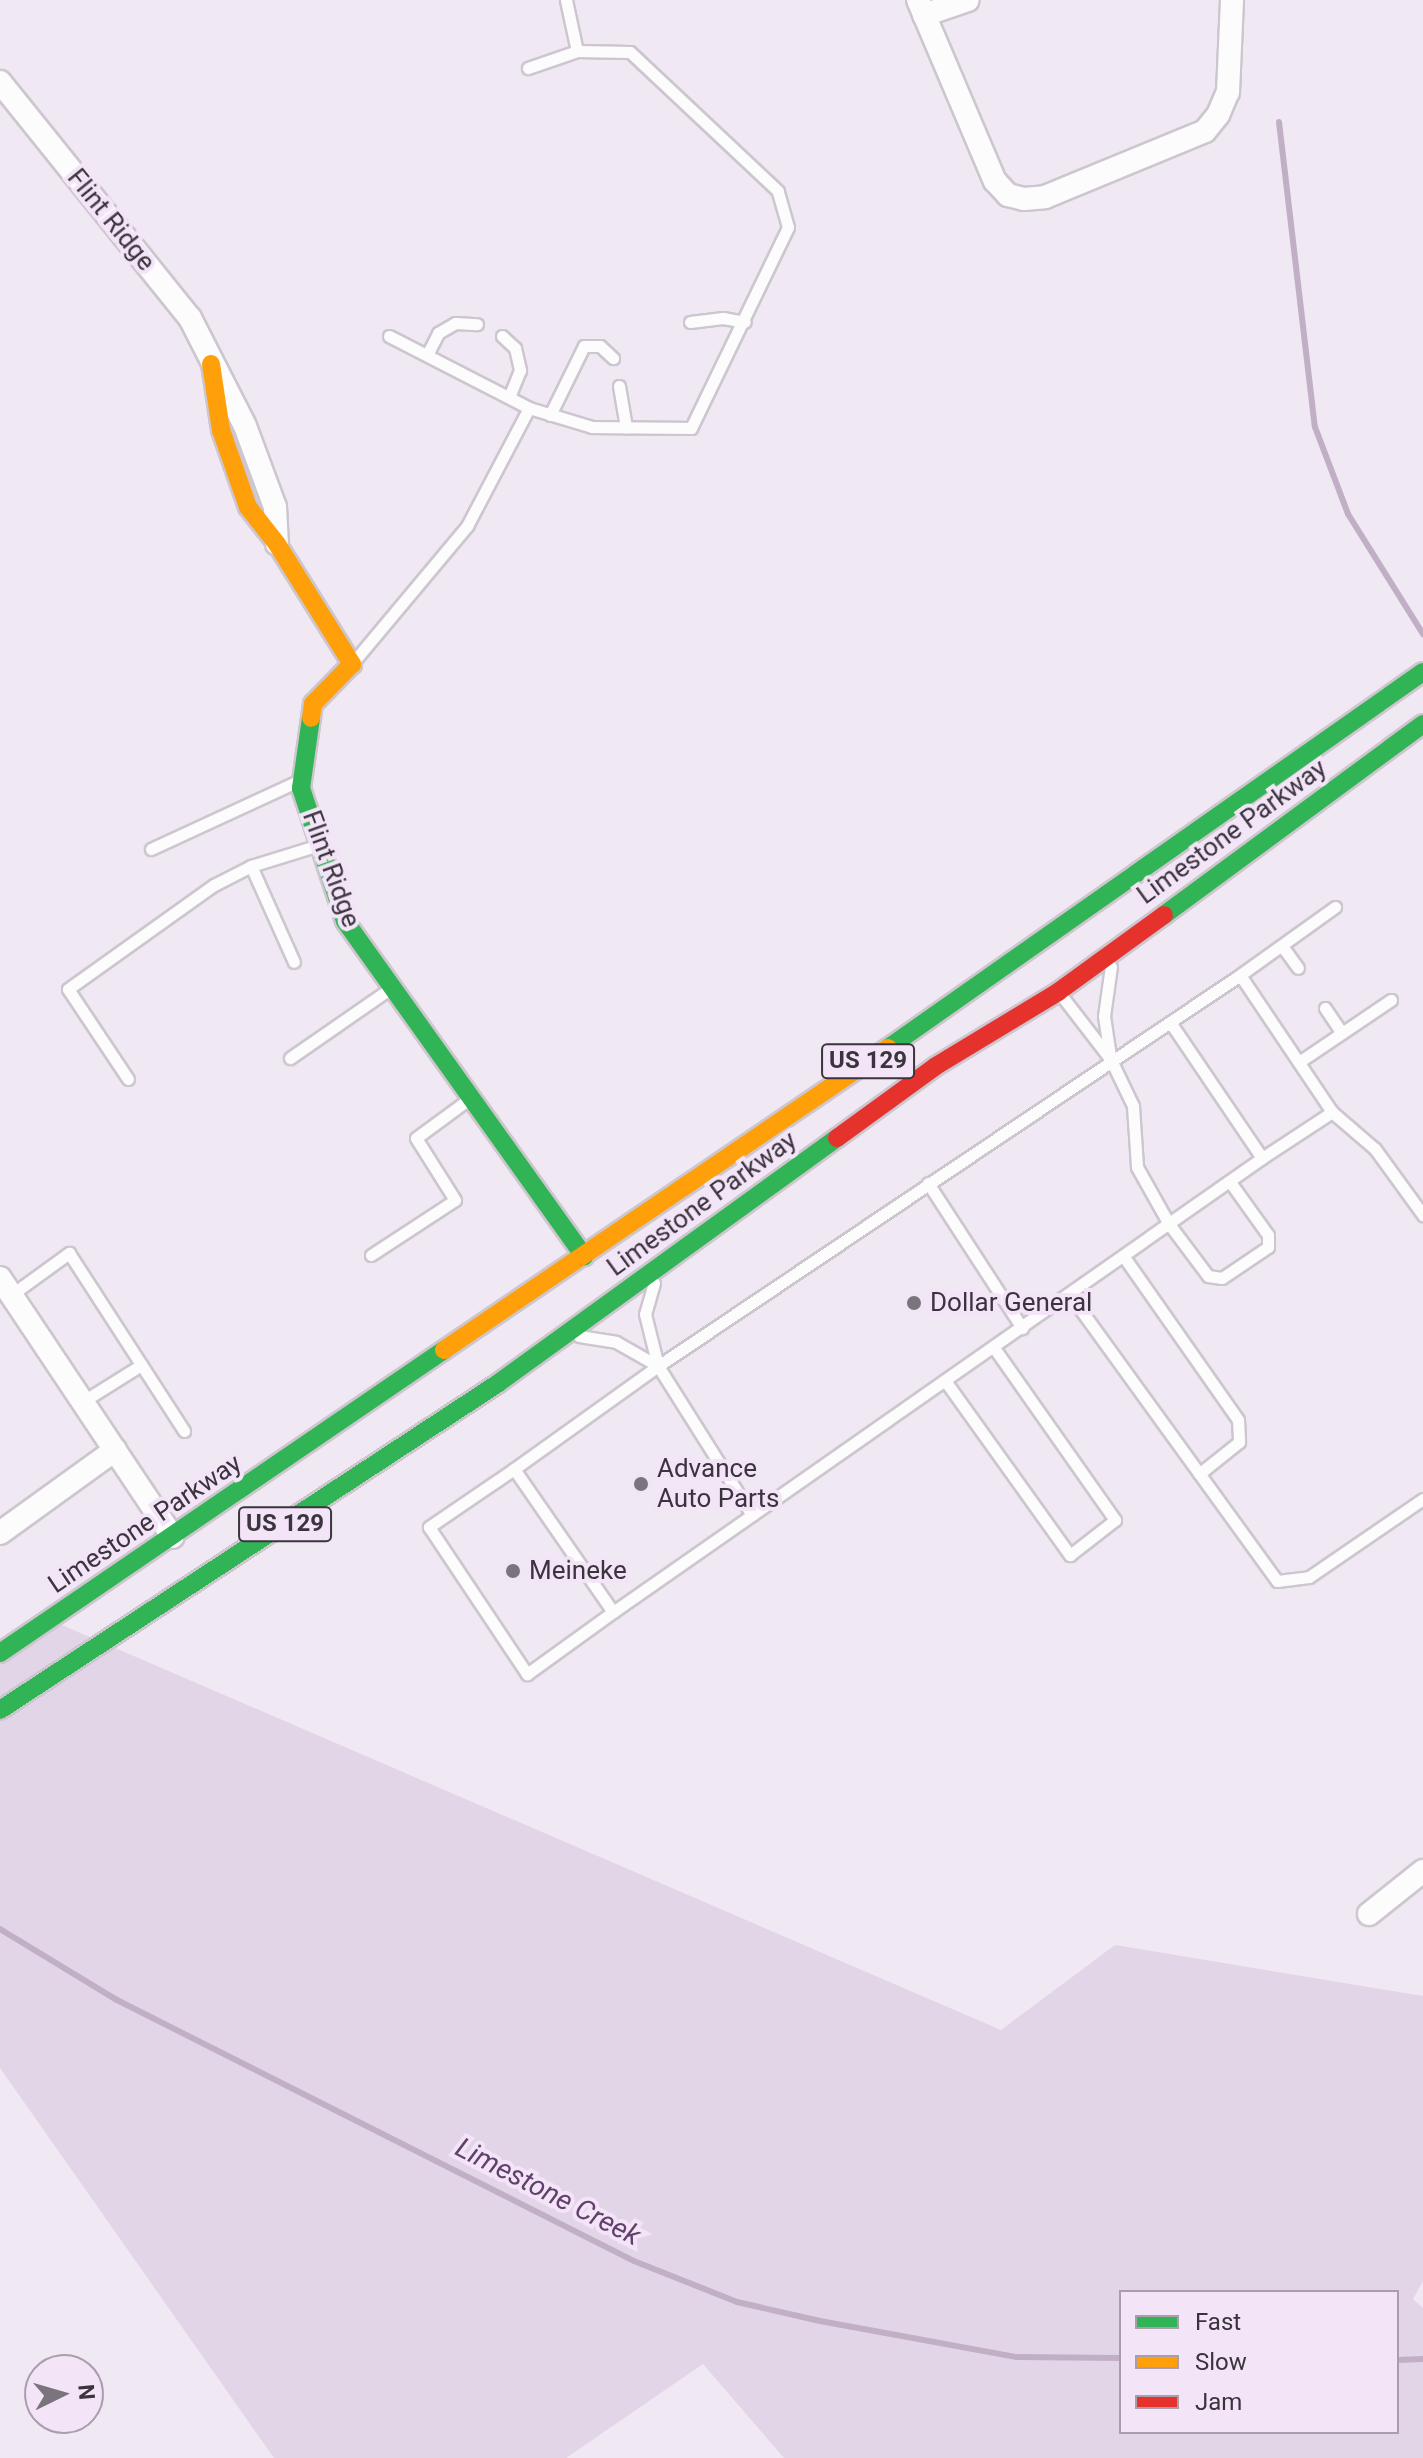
<!DOCTYPE html>
<style>
body{margin:0}
#map{position:relative;width:1423px;height:2458px;overflow:hidden;background:#f0e8f3;font-family:Roboto,sans-serif}
div>[style]{position:absolute}
[style*='--x']{left:calc(var(--x)*1px);top:calc(var(--y)*1px);width:calc(var(--w)*1px);rotate:calc(var(--a)*1deg)}
.green>*{inset:0;background:#e3d5e8}
.stream>*{height:6px;margin:-3px;padding:0 3px;transform-origin:3px;border-radius:3px;background:#c1afc6}
.roads{filter:drop-shadow(2px 0 #cdc6cf) drop-shadow(-2px 0 #cdc6cf) drop-shadow(0 2px #cdc6cf) drop-shadow(0 -2px #cdc6cf)}
.lane>*{height:11px;margin:-5.5px;padding:0 5.5px;transform-origin:5.5px;border-radius:5.5px;background:#fdfcfd}
.street>*{height:22px;margin:-11px;padding:0 11px;transform-origin:11px;border-radius:11px;background:#fdfcfd}
.fast>*{height:18px;margin:-9px;padding:0 9px;transform-origin:9px;border-radius:9px;background:#30b455}
.slow>*{height:18px;margin:-9px;padding:0 9px;transform-origin:9px;border-radius:9px;background:#ff9f0a}
.jam>*{height:18px;margin:-9px;padding:0 9px;transform-origin:9px;border-radius:9px;background:#e5322d}
.dots>*{width:22px;height:22px;translate:-50% -50%;box-sizing:border-box;border:4px solid #f3e4f7;border-radius:50%}
span{translate:-50% -50%;white-space:nowrap;text-align:center;line-height:1.15;-webkit-text-stroke:8px #f3e4f7;paint-order:stroke}
.shield-label span{padding:2px 6px;background:#f3e4f7;border:2px solid;border-radius:6px;-webkit-text-stroke-width:0}
.shield-label{font-size:24px;color:#3a353c;font-weight:700}
.street-label{font-size:26px;color:#3a353c}
.poi-label{font-size:26px;color:#3a353c}
.left{translate:0 -50%;text-align:left}
.water-label{font-size:28px;color:#61406a;font-style:italic}
.legend{position:absolute;left:1119px;top:2290px;width:280px;height:144px;box-sizing:border-box;background:#f3e4f7;border:2px solid #a99eac;margin:0;padding:10px 14px;list-style:none;font-size:24px;color:#3a353c}
.legend li{display:flex;align-items:center;gap:16px;height:40px}
.legend b{width:40px;border:2px solid #a99eac}
.north{position:absolute;left:24px;top:2354px;width:80px;height:80px;box-sizing:border-box;background:#f3e4f7;border:2px solid #a99eac;border-radius:50%;rotate:85deg;font-size:22px;font-weight:700;line-height:32px;text-align:center;color:#3a353c}
.north::after{content:'';display:block;margin:auto;width:28px;height:36px;background:#7a747c;clip-path:polygon(50% 0,100% 100%,50% 72%,0 100%)}
</style>
<div id="map">
<div class="green">
<div style="clip-path:polygon(evenodd,55px 1622px,1001px 2030px,1115px 1945px,1423px 1996px,1423px 2281px,1413px 2299px,1423px 2308px,1423px 2458px,784px 2458px,703px 2364px,566px 2458px,274px 2458px,0 2068px,0 1659px,55px 1622px,1121px 2292px,1397px 2292px,1397px 2432px,1121px 2432px,1121px 2292px)"></div>
</div>
<div class="stream">
<div style="--x:1279;--y:122;--w:307;--a:83.3"></div>
<div style="--x:1315;--y:427;--w:93;--a:69.2"></div>
<div style="--x:1348;--y:514;--w:142;--a:58"></div>
<div style="--x:0;--y:1929;--w:135;--a:31.3"></div>
<div style="--x:115;--y:1999;--w:581;--a:26.79"></div>
<div style="--x:634;--y:2261;--w:111;--a:21.7"></div>
<div style="--x:737;--y:2302;--w:85;--a:12.9"></div>
<div style="--x:820;--y:2321;--w:200;--a:10.4"></div>
<div style="--x:1017;--y:2357;--w:104;--a:0.6"></div>
<div style="--x:1397;--y:2360;--w:26;--a:-2"></div>
</div>
<div class="roads">
<div class="lane">
<div style="--x:528;--y:68;--w:52;--a:-19.1"></div>
<div style="--x:690;--y:322;--w:33;--a:-7"></div>
<div style="--x:723;--y:318;--w:22;--a:10"></div>
<div style="--x:389;--y:336;--w:157;--a:27.2"></div>
<div style="--x:502;--y:336;--w:18;--a:43"></div>
<div style="--x:515;--y:348;--w:23;--a:77"></div>
<div style="--x:520;--y:370;--w:29;--a:112"></div>
<div style="--x:427;--y:355;--w:25;--a:-63"></div>
<div style="--x:438;--y:333;--w:20;--a:-30"></div>
<div style="--x:455;--y:323;--w:22;--a:3"></div>
<div style="--x:619;--y:386;--w:42;--a:80.3"></div>
<div style="--x:550;--y:415;--w:77;--a:-63.8"></div>
<div style="--x:584;--y:346;--w:16;--a:0"></div>
<div style="--x:600;--y:346;--w:18;--a:43"></div>
<div style="--x:355;--y:660;--w:175;--a:-50.1"></div>
<div style="--x:467;--y:526;--w:133;--a:-62.3"></div>
<div style="--x:529;--y:408;--w:66;--a:16.8"></div>
<div style="--x:592;--y:427;--w:99;--a:0.6"></div>
<div style="--x:691;--y:428;--w:223;--a:-64.2"></div>
<div style="--x:788;--y:227;--w:37;--a:-106"></div>
<div style="--x:778;--y:191;--w:203;--a:-136.8"></div>
<div style="--x:630;--y:52;--w:53;--a:-178.9"></div>
<div style="--x:577;--y:51;--w:52;--a:-102.2"></div>
<div style="--x:151;--y:849;--w:162;--a:-24.8"></div>
<div style="--x:251;--y:866;--w:105;--a:65.9"></div>
<div style="--x:1282;--y:946;--w:27;--a:54"></div>
<div style="--x:1240;--y:975;--w:117;--a:-35.6"></div>
<div style="--x:1061;--y:995;--w:82;--a:52.4"></div>
<div style="--x:1111;--y:1060;--w:51;--a:64.4"></div>
<div style="--x:1133;--y:1106;--w:61;--a:86.2"></div>
<div style="--x:1137;--y:1167;--w:65;--a:60.7"></div>
<div style="--x:1169;--y:1224;--w:65;--a:53.1"></div>
<div style="--x:1208;--y:1276;--w:14;--a:8"></div>
<div style="--x:1222;--y:1278;--w:55;--a:-34"></div>
<div style="--x:1268;--y:1247;--w:12;--a:-90"></div>
<div style="--x:1268;--y:1235;--w:65;--a:-125.6"></div>
<div style="--x:1325;--y:1008;--w:30;--a:56"></div>
<div style="--x:1170;--y:1022;--w:164;--a:55.9"></div>
<div style="--x:1262;--y:1158;--w:84;--a:-33.3"></div>
<div style="--x:1110;--y:1056;--w:40;--a:-98.5"></div>
<div style="--x:1104;--y:1016;--w:50;--a:-82"></div>
<div style="--x:290;--y:1058;--w:123;--a:-34.7"></div>
<div style="--x:1299;--y:1062;--w:111;--a:-34"></div>
<div style="--x:128;--y:1079;--w:108;--a:-123.7"></div>
<div style="--x:68;--y:989;--w:179;--a:-35.5"></div>
<div style="--x:214;--y:885;--w:42;--a:-27.2"></div>
<div style="--x:251;--y:866;--w:71;--a:-17.2"></div>
<div style="--x:928;--y:1183;--w:173;--a:57"></div>
<div style="--x:371;--y:1255;--w:100;--a:-33.2"></div>
<div style="--x:455;--y:1200;--w:73;--a:-122.2"></div>
<div style="--x:416;--y:1138;--w:66;--a:-36.3"></div>
<div style="--x:1124;--y:1257;--w:199;--a:55"></div>
<div style="--x:1238;--y:1420;--w:22;--a:87"></div>
<div style="--x:1239;--y:1442;--w:51;--a:141.3"></div>
<div style="--x:654;--y:1283;--w:32;--a:106"></div>
<div style="--x:645;--y:1314;--w:54;--a:76"></div>
<div style="--x:658;--y:1366;--w:176;--a:57.8"></div>
<div style="--x:752;--y:1515;--w:623;--a:-34.99"></div>
<div style="--x:11;--y:1295;--w:72;--a:-35.9"></div>
<div style="--x:69;--y:1253;--w:212;--a:57.1"></div>
<div style="--x:1070;--y:1295;--w:353;--a:54.1"></div>
<div style="--x:1277;--y:1581;--w:32;--a:-7"></div>
<div style="--x:1309;--y:1577;--w:138;--a:-34.4"></div>
<div style="--x:579;--y:1336;--w:37;--a:9"></div>
<div style="--x:616;--y:1342;--w:48;--a:29.7"></div>
<div style="--x:946;--y:1382;--w:213;--a:54.4"></div>
<div style="--x:1070;--y:1555;--w:57;--a:-37.9"></div>
<div style="--x:1115;--y:1520;--w:210;--a:-125.1"></div>
<div style="--x:82;--y:1402;--w:70;--a:-32.1"></div>
<div style="--x:514;--y:1469;--w:103;--a:145.7"></div>
<div style="--x:429;--y:1527;--w:177;--a:56.3"></div>
<div style="--x:527;--y:1674;--w:106;--a:-35.8"></div>
<div style="--x:752;--y:1515;--w:169;--a:145.1"></div>
<div style="--x:613;--y:1612;--w:174;--a:-124.7"></div>
<div style="--x:514;--y:1469;--w:177;--a:-35.6"></div>
<div style="--x:658;--y:1366;--w:701;--a:-33.89"></div>
<div style="--x:1240;--y:975;--w:165;--a:56.1"></div>
<div style="--x:1332;--y:1112;--w:57;--a:40.7"></div>
<div style="--x:1375;--y:1149;--w:82;--a:54"></div>
</div>
<div class="street">
<div style="--x:918;--y:0;--w:197;--a:67"></div>
<div style="--x:995;--y:181;--w:19;--a:47"></div>
<div style="--x:1008;--y:195;--w:16;--a:14"></div>
<div style="--x:1024;--y:199;--w:21;--a:-5"></div>
<div style="--x:1045;--y:197;--w:173;--a:-22.4"></div>
<div style="--x:1205;--y:131;--w:21;--a:-51"></div>
<div style="--x:1218;--y:115;--w:25;--a:-67"></div>
<div style="--x:1228;--y:92;--w:92;--a:-87.5"></div>
<div style="--x:924;--y:15;--w:46;--a:-18.8"></div>
<div style="--x:0;--y:82;--w:303;--a:51.2"></div>
<div style="--x:190;--y:318;--w:121;--a:63"></div>
<div style="--x:245;--y:426;--w:86;--a:69.7"></div>
<div style="--x:275;--y:507;--w:37;--a:87"></div>
<div style="--x:0;--y:1278;--w:311;--a:56.3"></div>
<div style="--x:0;--y:1533;--w:142;--a:-35.8"></div>
<div style="--x:1369;--y:1914;--w:69;--a:-38.5"></div>
</div>
<div class="fast">
<div style="--x:311;--y:718;--w:71;--a:98.1"></div>
<div style="--x:301;--y:788;--w:140;--a:71.7"></div>
<div style="--x:345;--y:921;--w:412;--a:54.5"></div>
<div style="--x:1164;--y:915;--w:322;--a:-36.4"></div>
<div style="--x:888;--y:1048;--w:654;--a:-35.1"></div>
<div style="--x:0;--y:1653;--w:538;--a:-34.31"></div>
<div style="--x:0;--y:1710;--w:594;--a:-33.26"></div>
<div style="--x:497;--y:1384;--w:420;--a:-35.9"></div>
</div>
<div class="slow">
<div style="--x:211;--y:364;--w:67;--a:81.4"></div>
<div style="--x:221;--y:430;--w:82;--a:70.7"></div>
<div style="--x:248;--y:507;--w:47;--a:51.9"></div>
<div style="--x:277;--y:544;--w:142;--a:58"></div>
<div style="--x:352;--y:664;--w:56;--a:134.3"></div>
<div style="--x:313;--y:704;--w:14;--a:98"></div>
<div style="--x:444;--y:1350;--w:537;--a:-34.22"></div>
</div>
<div class="jam">
<div style="--x:837;--y:1138;--w:122;--a:-36"></div>
<div style="--x:936;--y:1066;--w:143;--a:-31.2"></div>
<div style="--x:1058;--y:992;--w:131;--a:-36"></div>
</div>
</div>
<div class="dots">
<div style="left:914px;top:1303px;background:#7a747c"></div>
<div style="left:641px;top:1484px;background:#7a747c"></div>
<div style="left:513px;top:1571px;background:#7a747c"></div>
</div>
<div class="shield-label">
<span style="left:868px;top:1061px">US 129</span>
<span style="left:285px;top:1524px">US 129</span>
</div>
<div class="street-label">
<span style="left:111px;top:220px;rotate:51deg">Flint Ridge</span>
<span style="left:1232px;top:832px;rotate:-36deg">Limestone Parkway</span>
<span style="left:331px;top:869px;rotate:70deg">Flint Ridge</span>
<span style="left:702px;top:1204px;rotate:-36deg">Limestone Parkway</span>
<span style="left:145px;top:1524px;rotate:-34deg">Limestone Parkway</span>
</div>
<div class="poi-label">
<span class="left" style="left:930px;top:1303px">Dollar General</span>
<span class="left" style="left:657px;top:1484px">Advance<br>Auto Parts</span>
<span class="left" style="left:529px;top:1571px">Meineke</span>
</div>
<div class="water-label">
<span style="left:548px;top:2192px;rotate:27deg">Limestone Creek</span>
</div>
<ul class="legend">
<li><b style="height:10px;background:#30b455"></b>Fast</li>
<li><b style="height:10px;background:#ff9f0a"></b>Slow</li>
<li><b style="height:10px;background:#e5322d"></b>Jam</li>
</ul>
<div class="north">N</div>
</div>
